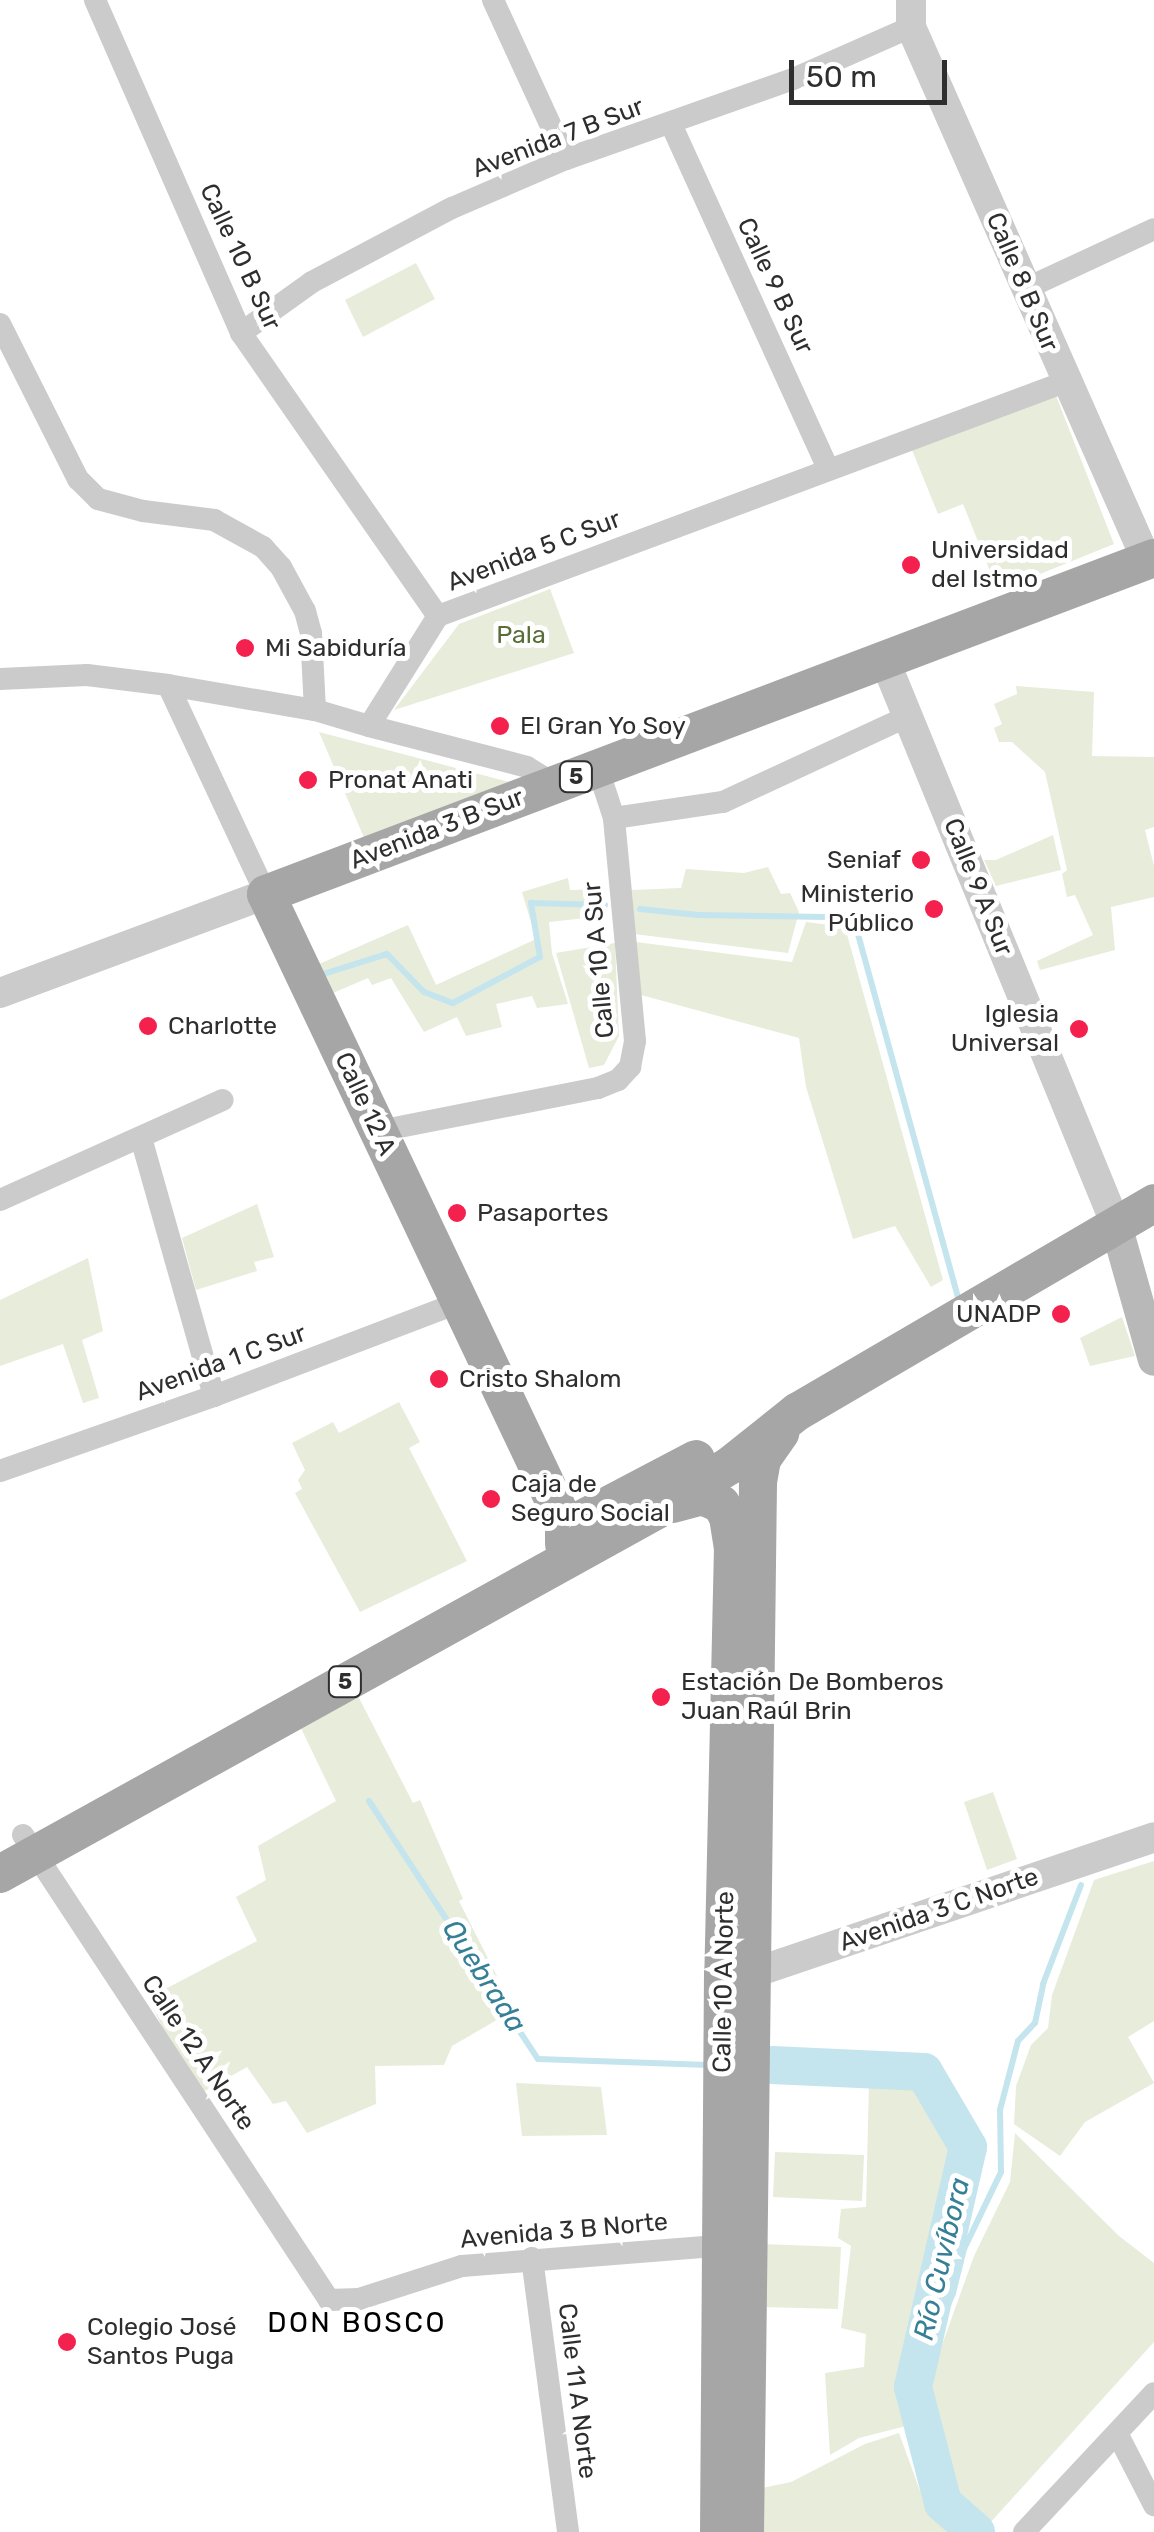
<!DOCTYPE html>
<meta charset="utf-8">
<style>
body{margin:0}
#map{position:relative;width:1154px;height:2532px;overflow:hidden;background:#fff;font-family:Rubik,sans-serif}
div>[style]{position:absolute}
[style*='--x']{left:calc(var(--x)*1px);top:calc(var(--y)*1px);width:calc(var(--w)*1px);rotate:calc(var(--a)*1deg)}
.green>*{inset:0;background:#e7edda}
.stream>*{height:6px;margin:-3px;padding:0 3px;transform-origin:3px;border-radius:3px;background:#c4e4ee}
.river>*{height:38px;margin:-19px;padding:0 19px;transform-origin:19px;border-radius:19px;background:#c4e4ee}
.minor>*{height:22px;margin:-11px;padding:0 11px;transform-origin:11px;border-radius:11px;background:#cbcbcb}
.tertiary>*{height:30px;margin:-15px;padding:0 15px;transform-origin:15px;border-radius:15px;background:#cbcbcb}
.secondary>*{height:32px;margin:-16px;padding:0 16px;transform-origin:16px;border-radius:16px;background:#b8b8b8}
.primary>*{height:38px;margin:-19px;padding:0 19px;transform-origin:19px;border-radius:19px;background:#a6a6a6}
.dots>*{width:28px;height:28px;translate:-50% -50%;box-sizing:border-box;border:5px solid #fff;border-radius:50%}
span{translate:-50% -50%;white-space:nowrap;text-align:center;line-height:1.15;-webkit-text-stroke:10px #fff;paint-order:stroke}
.shield-label span{padding:2px 8px;background:#fff;border:2px solid;border-radius:8px;-webkit-text-stroke-width:0}
.shield-label{font-size:22px;color:#2e2e2e;font-weight:700}
.street-label{font-size:25px;color:#2e2e2e}
.poi-label{font-size:25px;color:#2e2e2e}
.left{translate:0 -50%;text-align:left}
.right{translate:-100% -50%;text-align:right}
.park-label{font-size:25px;color:#586d37}
.water-label{font-size:28px;color:#357f97;font-style:italic}
.neighbourhood-label{font-size:28px;color:#000;letter-spacing:2.5px}
.scale{position:absolute;left:789px;top:60px;width:158px;height:45px;box-sizing:border-box;border:5px solid #2e2e2e;border-top:0;padding-left:12px;font-size:30px;line-height:35px;white-space:nowrap;color:#2e2e2e;-webkit-text-stroke:8px #fff;paint-order:stroke}
</style>
<div id="map">
<div class="green">
<div style="clip-path:polygon(416px 263px,435px 299px,363px 337px,345px 300px)"></div>
<div style="clip-path:polygon(1055px 393px,1114px 544px,998px 591px,963px 504px,938px 514px,912px 450px)"></div>
<div style="clip-path:polygon(550px 589px,574px 653px,394px 710px,459px 624px)"></div>
<div style="clip-path:polygon(1016px 686px,1094px 692px,1092px 756px,1154px 757px,1154px 827px,1145px 830px,1154px 866px,1154px 897px,1111px 907px,1115px 950px,1040px 970px,1037px 961px,1093px 935px,1075px 895px,1067px 897px,1062px 874px,1067px 870px,1045px 772px,1012px 742px,999px 742px,994px 728px,1002px 724px,994px 704px,1017px 694px)"></div>
<div style="clip-path:polygon(319px 732px,513px 783px,365px 840px)"></div>
<div style="clip-path:polygon(1053px 835px,1061px 870px,996px 886px,984px 860px,996px 860px)"></div>
<div style="clip-path:polygon(768px 867px,781px 894px,790px 893px,799px 912px,788px 953px,634px 934px,632px 890px,681px 888px,686px 869px,744px 873px)"></div>
<div style="clip-path:polygon(568px 878px,570px 890px,602px 889px,604px 916px,549px 922px,552px 953px,568px 1004px,537px 1008px,532px 996px,496px 1004px,502px 1027px,466px 1036px,457px 1017px,424px 1032px,391px 978px,372px 985px,368px 978px,333px 993px,319px 964px,408px 925px,436px 985px,536px 939px,522px 892px)"></div>
<div style="clip-path:polygon(806px 922px,845px 927px,943px 1280px,931px 1287px,895px 1226px,853px 1239px,806px 1087px,799px 1038px,641px 995px,636px 942px,792px 962px)"></div>
<div style="clip-path:polygon(615px 943px,619px 1036px,604px 1065px,589px 1068px,556px 953px)"></div>
<div style="clip-path:polygon(257px 1204px,274px 1257px,254px 1262px,257px 1271px,196px 1290px,182px 1238px)"></div>
<div style="clip-path:polygon(88px 1258px,103px 1331px,82px 1340px,99px 1398px,83px 1403px,63px 1344px,0 1366px,0 1300px)"></div>
<div style="clip-path:polygon(1122px 1317px,1135px 1356px,1090px 1366px,1080px 1338px)"></div>
<div style="clip-path:polygon(399px 1402px,420px 1442px,409px 1448px,467px 1561px,360px 1612px,295px 1493px,302px 1489px,298px 1480px,305px 1470px,292px 1443px,333px 1422px,339px 1433px)"></div>
<div style="clip-path:polygon(357px 1694px,413px 1803px,420px 1800px,463px 1899px,459px 1901px,514px 2010px,452px 2046px,444px 2065px,375px 2066px,376px 2104px,307px 2133px,286px 2101px,273px 2104px,247px 2067px,196px 2096px,148px 1998px,257px 1941px,236px 1897px,266px 1880px,258px 1846px,336px 1801px,299px 1724px)"></div>
<div style="clip-path:polygon(993px 1792px,1017px 1859px,987px 1870px,964px 1802px)"></div>
<div style="clip-path:polygon(1154px 1861px,1154px 2021px,1128px 2037px,1154px 2083px,1085px 2122px,1060px 2156px,1014px 2124px,1016px 2086px,1031px 2045px,1048px 2028px,1052px 1995px,1094px 1880px)"></div>
<div style="clip-path:polygon(516px 2083px,601px 2087px,607px 2135px,522px 2136px)"></div>
<div style="clip-path:polygon(869px 2083px,917px 2086px,956px 2151px,902px 2389px,910px 2425px,859px 2438px,830px 2455px,825px 2373px,864px 2367px,866px 2334px,841px 2328px,851px 2246px,838px 2238px,841px 2209px,866px 2207px)"></div>
<div style="clip-path:polygon(1015px 2133px,1119px 2236px,1154px 2263px,1154px 2342px,989px 2524px,954px 2492px,929px 2381px,974px 2256px,1010px 2182px)"></div>
<div style="clip-path:polygon(775px 2152px,864px 2155px,862px 2201px,773px 2197px)"></div>
<div style="clip-path:polygon(763px 2244px,841px 2247px,838px 2309px,761px 2307px)"></div>
<div style="clip-path:polygon(899px 2433px,920px 2491px,951px 2532px,762px 2532px,762px 2488px,791px 2482px,865px 2444px)"></div>
</div>
<div class="stream">
<div style="--x:640;--y:909;--w:58;--a:5.9"></div>
<div style="--x:698;--y:915;--w:129;--a:0.9"></div>
<div style="--x:827;--y:917;--w:31;--a:19"></div>
<div style="--x:856;--y:927;--w:385;--a:74.6"></div>
<div style="--x:317;--y:976;--w:73;--a:-17.4"></div>
<div style="--x:387;--y:954;--w:53;--a:45.8"></div>
<div style="--x:424;--y:992;--w:31;--a:21"></div>
<div style="--x:453;--y:1003;--w:98;--a:-27.9"></div>
<div style="--x:540;--y:957;--w:55;--a:-99.5"></div>
<div style="--x:531;--y:903;--w:74;--a:1.5"></div>
<div style="--x:369;--y:1801;--w:308;--a:56.8"></div>
<div style="--x:538;--y:2059;--w:170;--a:2"></div>
<div style="--x:913;--y:2387;--w:102;--a:-66.9"></div>
<div style="--x:953;--y:2293;--w:45;--a:-76"></div>
<div style="--x:964;--y:2249;--w:85;--a:-64.3"></div>
<div style="--x:1001;--y:2172;--w:62;--a:-90.9"></div>
<div style="--x:1000;--y:2110;--w:71;--a:-75.4"></div>
<div style="--x:1018;--y:2041;--w:25;--a:-47"></div>
<div style="--x:1035;--y:2023;--w:40;--a:-78"></div>
<div style="--x:1043;--y:1984;--w:106;--a:-69"></div>
</div>
<div class="river">
<div style="--x:772;--y:2065;--w:152;--a:2.6"></div>
<div style="--x:924;--y:2072;--w:87;--a:59.6"></div>
<div style="--x:968;--y:2147;--w:246;--a:102.9"></div>
<div style="--x:913;--y:2387;--w:120;--a:75.5"></div>
<div style="--x:943;--y:2503;--w:44;--a:41.3"></div>
</div>
<div class="minor">
<div style="--x:95;--y:0;--w:364;--a:66.3"></div>
<div style="--x:241;--y:333;--w:345;--a:55.2"></div>
<div style="--x:493;--y:0;--w:175;--a:65.3"></div>
<div style="--x:671;--y:124;--w:380;--a:65.5"></div>
<div style="--x:1025;--y:289;--w:142;--a:-24.9"></div>
<div style="--x:0;--y:324;--w:174;--a:63.3"></div>
<div style="--x:78;--y:479;--w:28;--a:45"></div>
<div style="--x:98;--y:499;--w:47;--a:14.9"></div>
<div style="--x:143;--y:511;--w:72;--a:7.2"></div>
<div style="--x:214;--y:520;--w:56;--a:28.9"></div>
<div style="--x:263;--y:547;--w:27;--a:48"></div>
<div style="--x:281;--y:567;--w:50;--a:61.4"></div>
<div style="--x:305;--y:611;--w:23;--a:75"></div>
<div style="--x:311;--y:633;--w:77;--a:87"></div>
<div style="--x:241;--y:333;--w:87;--a:-35.7"></div>
<div style="--x:312;--y:282;--w:158;--a:-27.9"></div>
<div style="--x:452;--y:208;--w:124;--a:-23.3"></div>
<div style="--x:566;--y:159;--w:241;--a:-19.4"></div>
<div style="--x:793;--y:79;--w:129;--a:-23.8"></div>
<div style="--x:0;--y:679;--w:87;--a:-2.6"></div>
<div style="--x:87;--y:675;--w:82;--a:7"></div>
<div style="--x:168;--y:685;--w:149;--a:9.7"></div>
<div style="--x:315;--y:710;--w:56;--a:16.5"></div>
<div style="--x:369;--y:726;--w:130;--a:-57.9"></div>
<div style="--x:438;--y:616;--w:669;--a:-20.47"></div>
<div style="--x:168;--y:685;--w:231;--a:64.9"></div>
<div style="--x:369;--y:726;--w:163;--a:14.5"></div>
<div style="--x:527;--y:767;--w:34;--a:32"></div>
<div style="--x:614;--y:818;--w:110;--a:-8.4"></div>
<div style="--x:723;--y:802;--w:204;--a:-24.9"></div>
<div style="--x:379;--y:1131;--w:223;--a:-11.1"></div>
<div style="--x:598;--y:1088;--w:22;--a:-22"></div>
<div style="--x:618;--y:1080;--w:18;--a:-47"></div>
<div style="--x:630;--y:1067;--w:26;--a:-79"></div>
<div style="--x:635;--y:1041;--w:224;--a:-95.4"></div>
<div style="--x:614;--y:818;--w:52;--a:-108.1"></div>
<div style="--x:141;--y:1138;--w:268;--a:74.2"></div>
<div style="--x:0;--y:1200;--w:244;--a:-24.2"></div>
<div style="--x:0;--y:1471;--w:227;--a:-19.3"></div>
<div style="--x:214;--y:1396;--w:263;--a:-20.9"></div>
<div style="--x:23;--y:1835;--w:557;--a:56.65"></div>
<div style="--x:329;--y:2300;--w:30;--a:-2"></div>
<div style="--x:359;--y:2299;--w:108;--a:-17.8"></div>
<div style="--x:462;--y:2266;--w:269;--a:-4.5"></div>
<div style="--x:532;--y:2258;--w:276;--a:82.5"></div>
<div style="--x:1118;--y:2435;--w:79;--a:62.8"></div>
<div style="--x:1024;--y:2532;--w:190;--a:-46.9"></div>
</div>
<div class="tertiary">
<div style="--x:911;--y:0;--w:27;--a:90"></div>
<div style="--x:911;--y:27;--w:584;--a:66.16"></div>
<div style="--x:885;--y:661;--w:609;--a:67.73"></div>
<div style="--x:0;--y:993;--w:284;--a:-20.4"></div>
<div style="--x:731;--y:1973;--w:31;--a:-6"></div>
<div style="--x:762;--y:1970;--w:414;--a:-18.7"></div>
</div>
<div class="secondary">
<div style="--x:1116;--y:1225;--w:140;--a:74.3"></div>
</div>
<div class="primary">
<div style="--x:673;--y:1504;--w:30;--a:-15"></div>
<div style="--x:702;--y:1496;--w:21;--a:23"></div>
<div style="--x:721;--y:1504;--w:15;--a:62"></div>
<div style="--x:728;--y:1517;--w:30;--a:81"></div>
<div style="--x:733;--y:1547;--w:426;--a:91.3"></div>
<div style="--x:723;--y:1973;--w:559;--a:90.41"></div>
<div style="--x:564;--y:1522;--w:16;--a:-7"></div>
<div style="--x:580;--y:1520;--w:131;--a:-27.7"></div>
<div style="--x:564;--y:1544;--w:22;--a:-90"></div>
<div style="--x:564;--y:1522;--w:695;--a:-115.39"></div>
<div style="--x:266;--y:894;--w:949;--a:-20.73"></div>
<div style="--x:0;--y:1874;--w:751;--a:-28.99"></div>
<div style="--x:657;--y:1510;--w:84;--a:-31.4"></div>
<div style="--x:729;--y:1466;--w:87;--a:-38.5"></div>
<div style="--x:797;--y:1412;--w:414;--a:-30.3"></div>
<div style="--x:745;--y:2532;--w:1050;--a:-89.29"></div>
<div style="--x:758;--y:1482;--w:23;--a:-80"></div>
<div style="--x:762;--y:1459;--w:32;--a:-55"></div>
</div>
<div class="dots">
<div style="left:911px;top:565px;background:#f4204e"></div>
<div style="left:245px;top:648px;background:#f4204e"></div>
<div style="left:500px;top:726px;background:#f4204e"></div>
<div style="left:308px;top:780px;background:#f4204e"></div>
<div style="left:921px;top:860px;background:#f4204e"></div>
<div style="left:934px;top:909px;background:#f4204e"></div>
<div style="left:148px;top:1026px;background:#f4204e"></div>
<div style="left:1079px;top:1029px;background:#f4204e"></div>
<div style="left:457px;top:1213px;background:#f4204e"></div>
<div style="left:1061px;top:1314px;background:#f4204e"></div>
<div style="left:439px;top:1379px;background:#f4204e"></div>
<div style="left:491px;top:1499px;background:#f4204e"></div>
<div style="left:661px;top:1697px;background:#f4204e"></div>
<div style="left:67px;top:2342px;background:#f4204e"></div>
</div>
<div class="shield-label">
<span style="left:576px;top:777px">5</span>
<span style="left:345px;top:1682px">5</span>
</div>
<div class="street-label">
<span style="left:558px;top:138px;rotate:-21deg">Avenida 7 B Sur</span>
<span style="left:240px;top:257px;rotate:65deg">Calle 10 B Sur</span>
<span style="left:1022px;top:282px;rotate:67deg">Calle 8 B Sur</span>
<span style="left:775px;top:286px;rotate:65deg">Calle 9 B Sur</span>
<span style="left:534px;top:551px;rotate:-21deg">Avenida 5 C Sur</span>
<span style="left:437px;top:829px;rotate:-21deg">Avenida 3 B Sur</span>
<span style="left:978px;top:887px;rotate:68deg">Calle 9 A Sur</span>
<span style="left:599px;top:960px;rotate:-95deg">Calle 10 A Sur</span>
<span style="left:365px;top:1104px;rotate:65deg">Calle 12 A</span>
<span style="left:221px;top:1363px;rotate:-20deg">Avenida 1 C Sur</span>
<span style="left:939px;top:1910px;rotate:-19deg">Avenida 3 C Norte</span>
<span style="left:724px;top:1982px;rotate:-89deg">Calle 10 A Norte</span>
<span style="left:198px;top:2053px;rotate:56deg">Calle 12 A Norte</span>
<span style="left:564px;top:2231px;rotate:-5deg">Avenida 3 B Norte</span>
<span style="left:577px;top:2391px;rotate:83deg">Calle 11 A Norte</span>
</div>
<div class="poi-label">
<span class="left" style="left:931px;top:565px">Universidad<br>del Istmo</span>
<span class="left" style="left:265px;top:648px">Mi Sabiduría</span>
<span class="left" style="left:520px;top:726px">El Gran Yo Soy</span>
<span class="left" style="left:328px;top:780px">Pronat Anati</span>
<span class="right" style="left:901px;top:860px">Seniaf</span>
<span class="right" style="left:914px;top:909px">Ministerio<br>Público</span>
<span class="right" style="left:1059px;top:1029px">Iglesia<br>Universal</span>
<span class="left" style="left:168px;top:1026px">Charlotte</span>
<span class="left" style="left:477px;top:1213px">Pasaportes</span>
<span class="right" style="left:1041px;top:1314px">UNADP</span>
<span class="left" style="left:459px;top:1379px">Cristo Shalom</span>
<span class="left" style="left:511px;top:1499px">Caja de<br>Seguro Social</span>
<span class="left" style="left:681px;top:1697px">Estación De Bomberos<br>Juan Raúl Brin</span>
<span class="left" style="left:87px;top:2342px">Colegio José<br>Santos Puga</span>
</div>
<div class="park-label">
<span style="left:521px;top:635px">Pala</span>
</div>
<div class="water-label">
<span style="left:484px;top:1976px;rotate:57deg">Quebrada</span>
<span style="left:942px;top:2259px;rotate:-77deg">Río Cuvíbora</span>
</div>
<div class="neighbourhood-label">
<span style="left:357px;top:2323px">DON BOSCO</span>
</div>
<div class="scale">50 m</div>
</div>
